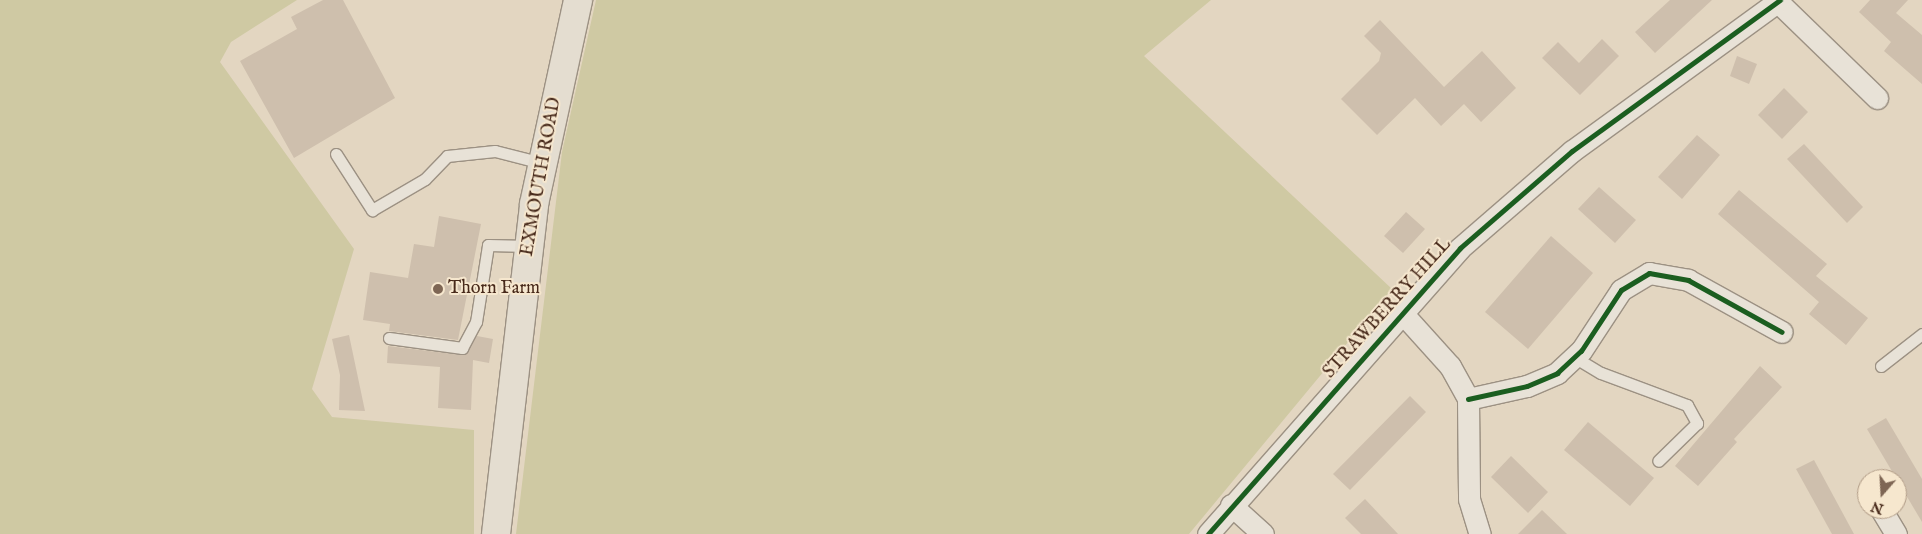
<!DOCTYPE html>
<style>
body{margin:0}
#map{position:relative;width:1922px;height:534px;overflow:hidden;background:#e3d6c1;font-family:"IM FELL English",serif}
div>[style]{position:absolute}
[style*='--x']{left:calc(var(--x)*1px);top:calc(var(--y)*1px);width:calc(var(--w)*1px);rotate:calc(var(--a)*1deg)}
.green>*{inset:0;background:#cfc9a3}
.building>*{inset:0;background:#cebfad}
.roads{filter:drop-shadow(1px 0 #9c9183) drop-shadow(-1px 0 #9c9183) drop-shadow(0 1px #9c9183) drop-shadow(0 -1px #9c9183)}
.service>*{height:11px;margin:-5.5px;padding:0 5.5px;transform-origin:5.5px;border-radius:5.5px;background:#e8e2d7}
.minor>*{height:21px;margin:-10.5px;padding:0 10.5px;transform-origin:10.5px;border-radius:10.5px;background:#e8e2d7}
.trunk>*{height:28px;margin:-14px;padding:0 14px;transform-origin:14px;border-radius:14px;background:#e4ddd0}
.cycleway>*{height:5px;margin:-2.5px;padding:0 2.5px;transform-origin:2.5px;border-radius:2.5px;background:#1b5e20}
.dots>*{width:14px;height:14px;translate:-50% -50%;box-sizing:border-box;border:2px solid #f6e7ce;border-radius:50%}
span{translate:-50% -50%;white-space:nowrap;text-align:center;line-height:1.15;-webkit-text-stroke:4px #f6e7ce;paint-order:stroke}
.street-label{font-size:18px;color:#47291a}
.poi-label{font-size:18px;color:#47291a}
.left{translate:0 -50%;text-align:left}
.north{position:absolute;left:1857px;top:469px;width:50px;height:50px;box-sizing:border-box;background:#f6e7ce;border:1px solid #b09b86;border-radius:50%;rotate:199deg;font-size:14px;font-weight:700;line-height:20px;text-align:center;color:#47291a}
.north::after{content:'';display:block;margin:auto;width:18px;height:22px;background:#7e6654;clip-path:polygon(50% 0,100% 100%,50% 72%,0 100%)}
</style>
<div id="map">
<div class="green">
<div style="clip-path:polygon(0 0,297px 0,231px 42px,220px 62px,354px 249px,312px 389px,332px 417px,474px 430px,474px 534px,0 534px)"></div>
<div style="clip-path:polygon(596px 0,1211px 0,1144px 56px,1392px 289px,1189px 534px,516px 534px,562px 152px)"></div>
</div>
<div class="building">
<div style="clip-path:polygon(323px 0,343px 0,395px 98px,294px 158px,240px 61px,297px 29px,291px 17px)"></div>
<div style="clip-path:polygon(1670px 0,1712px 0,1655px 53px,1635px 32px)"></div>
<div style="clip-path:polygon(1870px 0,1908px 0,1896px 13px,1922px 35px,1922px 84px,1884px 51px,1891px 42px,1859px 12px)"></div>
<div style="clip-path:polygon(1380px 20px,1444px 87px,1482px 51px,1516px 88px,1481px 122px,1464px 104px,1441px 126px,1415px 98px,1377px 135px,1341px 99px,1379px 61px,1381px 53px,1364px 36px)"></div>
<div style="clip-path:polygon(1602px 39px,1619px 56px,1580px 95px,1542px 58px,1558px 42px,1579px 63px)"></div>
<div style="clip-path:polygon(1737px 56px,1757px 64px,1749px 84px,1730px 76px)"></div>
<div style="clip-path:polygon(1784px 88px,1808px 112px,1782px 139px,1758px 115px)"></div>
<div style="clip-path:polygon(1697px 135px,1720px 155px,1682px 199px,1658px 177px)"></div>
<div style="clip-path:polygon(1804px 144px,1863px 207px,1847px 223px,1787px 159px)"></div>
<div style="clip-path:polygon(1599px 187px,1636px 220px,1615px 243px,1578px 209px)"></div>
<div style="clip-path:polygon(1739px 190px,1827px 264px,1816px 276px,1868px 318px,1846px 345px,1809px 314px,1819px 302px,1718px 214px)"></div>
<div style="clip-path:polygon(1406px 212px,1425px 229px,1403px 253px,1384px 236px)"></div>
<div style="clip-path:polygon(439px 216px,481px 224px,458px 340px,389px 331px,390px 324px,363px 320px,370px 272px,408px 278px,414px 244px,434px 247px)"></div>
<div style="clip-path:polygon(1551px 236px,1593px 273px,1528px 349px,1485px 312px)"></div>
<div style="clip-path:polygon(349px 335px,365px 411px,339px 410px,340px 375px,332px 339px)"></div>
<div style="clip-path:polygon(477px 336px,493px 339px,489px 363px,473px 360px,471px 410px,438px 408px,440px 367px,387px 363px,388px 346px,462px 355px)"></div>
<div style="clip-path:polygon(1760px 366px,1782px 387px,1734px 439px,1737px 442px,1698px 486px,1675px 466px)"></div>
<div style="clip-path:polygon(1410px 396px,1426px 412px,1350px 490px,1333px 474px)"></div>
<div style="clip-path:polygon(1886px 418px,1922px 479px,1922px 522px,1867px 429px)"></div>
<div style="clip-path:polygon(1588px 422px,1654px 478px,1630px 506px,1564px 450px)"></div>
<div style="clip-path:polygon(1511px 456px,1548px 492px,1528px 513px,1491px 477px)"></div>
<div style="clip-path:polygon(1814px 460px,1854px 534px,1832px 534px,1796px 469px)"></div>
<div style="clip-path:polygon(1365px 499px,1398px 534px,1361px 534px,1345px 518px)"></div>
<div style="clip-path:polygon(1542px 510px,1567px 534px,1518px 534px)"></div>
</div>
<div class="roads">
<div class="service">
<div style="--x:336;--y:154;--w:67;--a:57.3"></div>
<div style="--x:372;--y:210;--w:61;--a:-30.3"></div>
<div style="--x:425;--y:179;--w:32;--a:-46"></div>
<div style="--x:447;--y:156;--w:48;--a:-5.9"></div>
<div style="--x:495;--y:151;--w:49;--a:14.3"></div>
<div style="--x:389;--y:338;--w:74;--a:7.8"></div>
<div style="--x:462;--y:348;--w:30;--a:-62"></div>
<div style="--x:476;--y:322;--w:78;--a:-81.1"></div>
<div style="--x:488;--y:245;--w:41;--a:1.4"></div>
<div style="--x:1574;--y:357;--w:31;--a:31"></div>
<div style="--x:1601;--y:373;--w:92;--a:20.4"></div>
<div style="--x:1687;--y:405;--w:21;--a:61"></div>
<div style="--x:1697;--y:423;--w:54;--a:135.7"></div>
<div style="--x:1881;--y:366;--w:52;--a:-38"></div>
</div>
<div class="minor">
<div style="--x:1778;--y:2;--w:138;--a:44.1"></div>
<div style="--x:1403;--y:314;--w:70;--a:47.9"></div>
<div style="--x:1450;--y:366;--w:38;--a:61"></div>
<div style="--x:1468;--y:399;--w:100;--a:89.4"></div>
<div style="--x:1469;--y:499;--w:37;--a:73"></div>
<div style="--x:1468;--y:399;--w:60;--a:-12.4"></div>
<div style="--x:1527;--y:386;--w:33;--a:-23"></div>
<div style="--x:1557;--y:373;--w:33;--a:-43"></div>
<div style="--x:1581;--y:351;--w:73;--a:-56.7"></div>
<div style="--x:1621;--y:290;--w:33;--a:-31"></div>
<div style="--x:1649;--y:273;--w:40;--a:10"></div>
<div style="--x:1688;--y:280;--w:107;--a:29"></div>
<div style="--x:1231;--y:505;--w:43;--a:42.2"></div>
<div style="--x:1881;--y:509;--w:29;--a:59"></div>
<div style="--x:1208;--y:534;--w:381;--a:-48.6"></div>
<div style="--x:1460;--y:248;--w:148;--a:-40.9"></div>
<div style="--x:1572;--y:151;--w:257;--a:-36"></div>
</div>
<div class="trunk">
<div style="--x:496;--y:534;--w:332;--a:-83.4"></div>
<div style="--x:534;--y:204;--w:209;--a:-77.8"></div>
</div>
</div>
<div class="cycleway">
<div style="--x:1468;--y:399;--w:60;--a:-12.4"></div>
<div style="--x:1527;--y:386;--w:33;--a:-23"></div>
<div style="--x:1557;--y:373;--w:33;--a:-43"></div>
<div style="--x:1581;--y:351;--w:73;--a:-56.7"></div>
<div style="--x:1621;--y:290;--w:33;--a:-31"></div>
<div style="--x:1649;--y:273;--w:40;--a:10"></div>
<div style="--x:1688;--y:280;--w:107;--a:29"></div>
<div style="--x:1208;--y:534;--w:381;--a:-48.6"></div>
<div style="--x:1460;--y:248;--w:148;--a:-40.9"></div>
<div style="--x:1572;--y:151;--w:257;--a:-36"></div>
</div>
<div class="dots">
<div style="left:438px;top:289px;background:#7e6654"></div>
</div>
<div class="street-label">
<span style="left:542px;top:177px;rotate:-80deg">EXMOUTH ROAD</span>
<span style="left:1388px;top:309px;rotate:-48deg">STRAWBERRY HILL</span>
</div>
<div class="poi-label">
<span class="left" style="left:448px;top:289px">Thorn Farm</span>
</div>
<div class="north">N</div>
</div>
